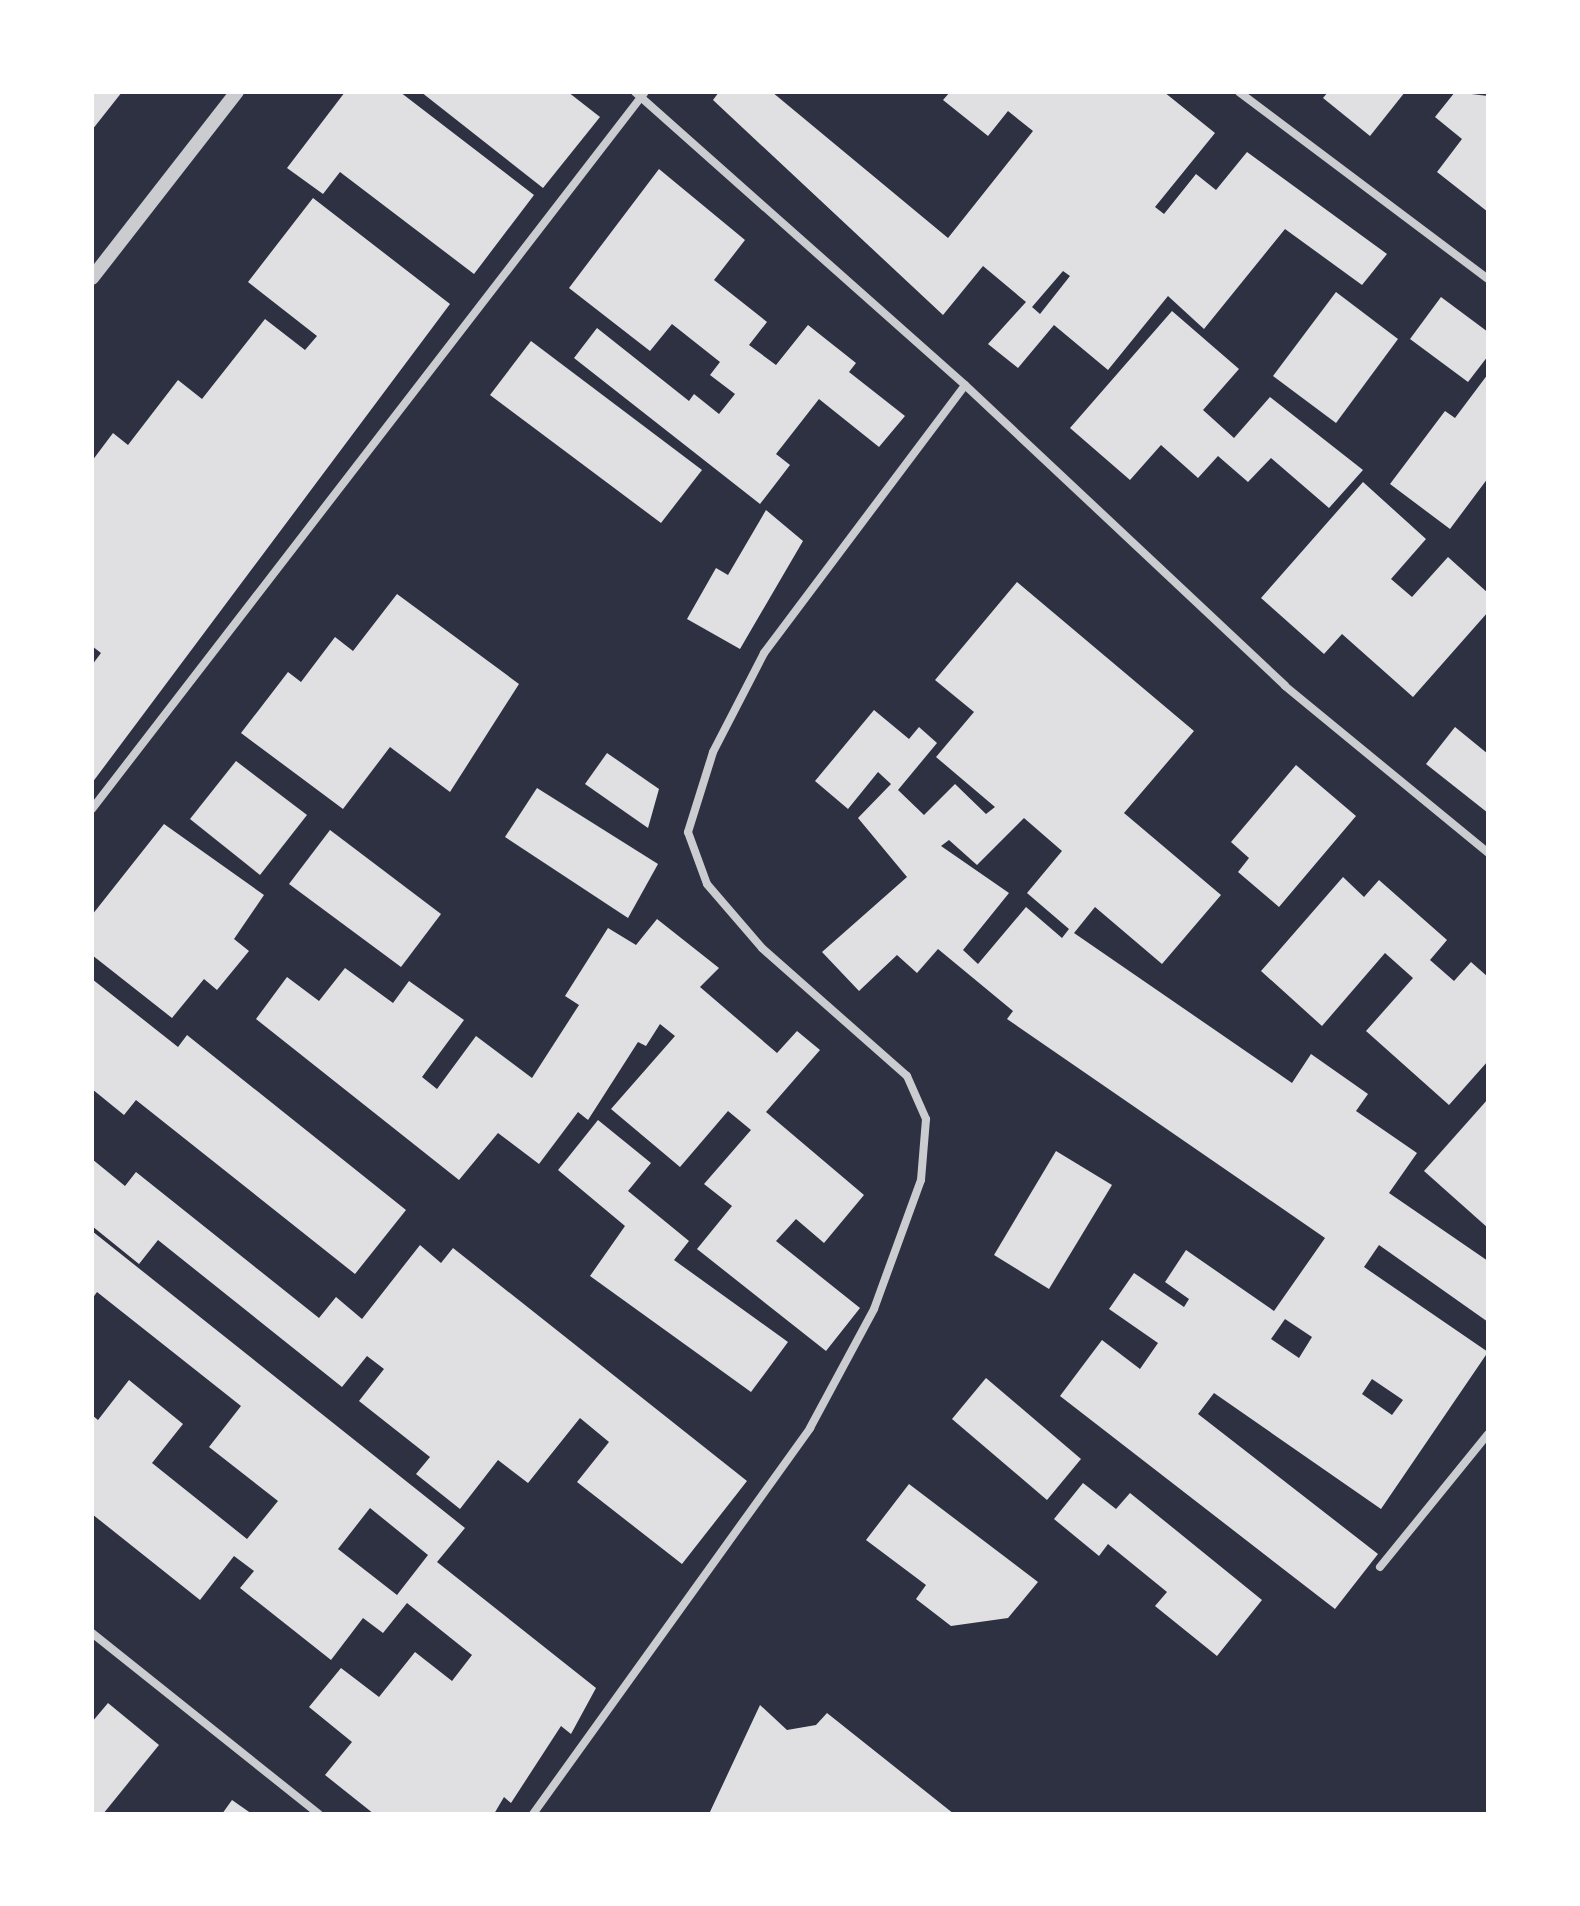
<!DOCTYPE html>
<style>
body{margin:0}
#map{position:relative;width:1580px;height:1906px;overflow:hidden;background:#2d3142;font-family:"IBM Plex Serif",serif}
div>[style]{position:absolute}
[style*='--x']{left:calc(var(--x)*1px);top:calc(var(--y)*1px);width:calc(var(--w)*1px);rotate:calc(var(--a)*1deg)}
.building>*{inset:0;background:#e0e0e3}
.minor>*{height:8px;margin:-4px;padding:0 4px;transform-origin:4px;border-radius:4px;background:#caccd0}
.tertiary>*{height:14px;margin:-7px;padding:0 7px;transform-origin:7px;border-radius:7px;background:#caccd0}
span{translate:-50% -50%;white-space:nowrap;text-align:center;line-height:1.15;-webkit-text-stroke:8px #fff;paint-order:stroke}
.frame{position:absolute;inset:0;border:94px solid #fff;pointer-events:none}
</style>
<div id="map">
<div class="building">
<div style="clip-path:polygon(92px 92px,122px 92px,92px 130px)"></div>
<div style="clip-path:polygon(345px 92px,400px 92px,534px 195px,474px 274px,340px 172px,323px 194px,287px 168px)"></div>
<div style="clip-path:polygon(421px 92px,568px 92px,600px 117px,543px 188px)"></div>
<div style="clip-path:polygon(evenodd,719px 92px,772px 92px,948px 238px,1033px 131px,1008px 111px,988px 136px,943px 100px,950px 92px,1164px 92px,1215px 133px,1155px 207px,1164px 214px,1196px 174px,1216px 190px,1247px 152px,1387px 254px,1362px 285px,1285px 229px,1204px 329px,1168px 296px,1108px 370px,1054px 325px,1018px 368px,988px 344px,1026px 302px,983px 266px,943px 315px,713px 100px,719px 92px,1063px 271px,1070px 276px,1040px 314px,1032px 307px,1063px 271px)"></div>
<div style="clip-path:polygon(1328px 92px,1405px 92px,1370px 136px,1323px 98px)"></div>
<div style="clip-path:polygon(1455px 92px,1488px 96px,1488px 212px,1437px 172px,1462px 139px,1435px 117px)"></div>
<div style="clip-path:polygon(659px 169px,745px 240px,714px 280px,767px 322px,749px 345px,776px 365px,808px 325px,856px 363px,849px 372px,905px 416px,879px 447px,819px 399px,776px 454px,790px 465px,760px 504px,574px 358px,597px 328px,689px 401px,694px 394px,719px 414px,735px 394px,710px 375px,720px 362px,672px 324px,650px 351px,569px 288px)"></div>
<div style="clip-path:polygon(313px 198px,450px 304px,92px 783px,92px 665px,101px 653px,92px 646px,92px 461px,113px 433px,128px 445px,178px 380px,202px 399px,265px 319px,305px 350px,317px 336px,248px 282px)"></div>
<div style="clip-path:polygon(1336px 292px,1398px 339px,1336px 423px,1273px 376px)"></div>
<div style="clip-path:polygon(1441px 297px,1488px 332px,1488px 356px,1468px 382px,1410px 339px)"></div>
<div style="clip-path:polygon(1172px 311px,1239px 369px,1203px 410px,1234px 438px,1270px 397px,1363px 470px,1329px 508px,1271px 458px,1248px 482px,1218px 456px,1198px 478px,1161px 445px,1130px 480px,1070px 428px)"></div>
<div style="clip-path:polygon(531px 341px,702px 470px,661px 523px,490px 395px)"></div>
<div style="clip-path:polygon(1488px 374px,1488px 478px,1450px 529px,1390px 484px,1445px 411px,1455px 418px)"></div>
<div style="clip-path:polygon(1363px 482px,1426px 539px,1391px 579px,1412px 597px,1448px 557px,1488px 593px,1488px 612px,1413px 697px,1342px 634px,1324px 654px,1261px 598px)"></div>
<div style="clip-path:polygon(766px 510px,803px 541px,740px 649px,687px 619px,716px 568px,728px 575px)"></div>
<div style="clip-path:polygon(evenodd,1017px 582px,1194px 731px,1124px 813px,1221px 895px,1162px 964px,1095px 907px,1074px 933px,1292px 1083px,1311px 1054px,1368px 1094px,1356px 1111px,1417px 1153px,1389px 1193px,1488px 1261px,1488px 1322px,1379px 1245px,1364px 1267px,1488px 1352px,1381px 1509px,1214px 1393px,1198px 1414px,1378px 1554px,1335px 1609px,1060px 1396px,1102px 1340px,1140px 1369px,1158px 1343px,1109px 1309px,1134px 1273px,1184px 1307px,1189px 1299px,1165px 1282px,1186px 1250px,1274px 1311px,1325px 1238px,1007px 1019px,1013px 1011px,938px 949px,917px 973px,897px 955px,859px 991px,822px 952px,907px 877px,858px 818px,891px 784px,878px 772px,848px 809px,815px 781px,874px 710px,909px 739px,919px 727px,937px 743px,898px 790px,924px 815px,955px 784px,986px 814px,995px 807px,936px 757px,974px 712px,935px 680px,1017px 582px,1024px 818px,1062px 851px,1027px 893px,1069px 929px,1062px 938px,1026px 907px,978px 964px,963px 950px,1009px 893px,941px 846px,949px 840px,977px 865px,1024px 818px,1017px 582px,1285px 1319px,1312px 1337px,1299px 1358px,1271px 1339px,1285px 1319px,1017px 582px,1372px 1379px,1403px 1400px,1392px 1415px,1362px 1394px,1372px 1379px)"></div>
<div style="clip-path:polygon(397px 594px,519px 684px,450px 792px,390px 747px,343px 809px,241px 733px,288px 672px,301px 682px,335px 637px,353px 651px)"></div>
<div style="clip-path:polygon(1455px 727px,1488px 754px,1488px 813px,1426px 764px)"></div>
<div style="clip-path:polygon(607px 753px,659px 789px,648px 828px,585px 784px)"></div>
<div style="clip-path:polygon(236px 761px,307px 815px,260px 875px,190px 819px)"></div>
<div style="clip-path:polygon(1296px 765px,1356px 816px,1279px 907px,1238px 872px,1249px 858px,1231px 842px)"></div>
<div style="clip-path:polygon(537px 788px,658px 864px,628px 918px,505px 837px)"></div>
<div style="clip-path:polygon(164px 824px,264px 895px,234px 939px,249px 951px,217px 990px,204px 979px,172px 1018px,92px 955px,92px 915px)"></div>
<div style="clip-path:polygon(330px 830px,441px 914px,401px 967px,289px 884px)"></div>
<div style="clip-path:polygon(1343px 877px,1364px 897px,1379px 880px,1447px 940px,1430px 960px,1454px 981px,1471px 962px,1488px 977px,1488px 1061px,1449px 1105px,1366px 1031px,1413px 978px,1385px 953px,1322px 1026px,1261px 971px)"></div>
<div style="clip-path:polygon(657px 919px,719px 968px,700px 987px,777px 1053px,797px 1031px,820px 1050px,766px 1112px,864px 1195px,824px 1243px,796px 1219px,776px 1241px,860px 1308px,826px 1351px,697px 1249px,732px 1206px,704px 1184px,751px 1130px,728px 1111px,680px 1167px,611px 1109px,675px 1036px,660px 1024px,646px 1046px,638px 1042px,588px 1120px,578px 1112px,539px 1164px,498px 1133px,459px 1180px,256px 1019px,287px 977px,319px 1001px,345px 968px,393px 1003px,409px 981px,464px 1020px,422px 1077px,437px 1089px,476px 1036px,532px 1078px,579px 1005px,565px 996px,608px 928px,636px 945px)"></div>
<div style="clip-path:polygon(92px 979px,178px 1047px,187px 1035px,406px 1210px,355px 1274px,136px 1100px,124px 1115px,92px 1089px)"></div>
<div style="clip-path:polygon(1488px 1099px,1488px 1228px,1424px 1171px)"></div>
<div style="clip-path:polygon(598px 1120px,651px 1163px,628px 1191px,689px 1241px,674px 1260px,788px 1342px,751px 1392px,590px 1276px,625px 1226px,558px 1170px)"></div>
<div style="clip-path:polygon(1056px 1151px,1112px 1185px,1049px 1289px,994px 1255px)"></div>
<div style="clip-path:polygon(92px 1159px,125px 1186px,136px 1172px,319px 1318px,336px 1297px,362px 1319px,420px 1245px,441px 1263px,453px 1248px,747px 1481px,682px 1564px,577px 1482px,609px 1442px,580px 1418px,528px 1483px,498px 1460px,460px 1509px,416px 1474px,430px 1457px,359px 1401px,384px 1369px,367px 1356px,342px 1387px,158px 1240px,139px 1264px,92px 1226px)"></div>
<div style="clip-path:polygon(evenodd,92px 1231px,465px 1528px,437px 1562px,596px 1688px,571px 1734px,561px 1726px,511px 1803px,504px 1797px,494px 1814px,374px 1814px,325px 1775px,352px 1742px,309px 1707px,341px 1668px,379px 1697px,415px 1652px,452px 1681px,472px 1655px,407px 1603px,383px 1633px,363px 1618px,331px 1660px,240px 1588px,254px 1571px,234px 1556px,200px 1600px,92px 1514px,92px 1415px,98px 1420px,129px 1380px,183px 1424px,152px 1463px,247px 1539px,278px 1501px,209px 1447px,241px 1406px,97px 1292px,92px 1299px,92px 1231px,370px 1508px,428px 1555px,397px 1595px,338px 1549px,370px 1508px)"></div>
<div style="clip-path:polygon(986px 1378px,1081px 1459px,1047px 1500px,952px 1419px)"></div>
<div style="clip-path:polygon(1083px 1483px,1116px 1509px,1130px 1493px,1262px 1600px,1217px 1656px,1155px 1606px,1167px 1592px,1108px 1544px,1099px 1556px,1054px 1519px)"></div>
<div style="clip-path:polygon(909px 1484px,1038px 1582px,1008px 1618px,951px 1626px,916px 1599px,926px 1585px,866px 1540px)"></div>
<div style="clip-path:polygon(108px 1703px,159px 1745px,103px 1814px,92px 1814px,92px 1722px)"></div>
<div style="clip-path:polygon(760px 1705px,787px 1730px,816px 1725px,827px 1713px,954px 1814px,709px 1814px)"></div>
<div style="clip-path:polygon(232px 1800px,252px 1814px,222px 1814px)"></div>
</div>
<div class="minor">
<div style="--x:635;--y:92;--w:441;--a:41.6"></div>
<div style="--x:965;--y:385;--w:439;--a:43.2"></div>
<div style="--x:1285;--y:686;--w:263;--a:39.4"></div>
<div style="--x:1239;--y:92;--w:311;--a:36.9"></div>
<div style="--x:92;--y:809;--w:905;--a:-52.36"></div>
<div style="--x:1380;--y:1567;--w:171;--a:-50.9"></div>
<div style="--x:92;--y:1633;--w:290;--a:38.6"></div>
<div style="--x:533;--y:1814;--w:475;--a:-54.3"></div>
<div style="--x:810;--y:1428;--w:135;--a:-61.7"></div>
<div style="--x:874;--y:1309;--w:137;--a:-70"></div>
<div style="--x:921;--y:1180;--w:61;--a:-85.3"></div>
<div style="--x:926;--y:1119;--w:47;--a:-113.8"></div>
<div style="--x:907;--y:1076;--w:193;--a:-138.6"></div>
<div style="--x:762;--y:948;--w:84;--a:-130.7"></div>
<div style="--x:707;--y:884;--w:55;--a:-110.1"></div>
<div style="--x:688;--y:832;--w:84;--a:-72.6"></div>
<div style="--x:713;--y:752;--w:111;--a:-62.7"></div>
<div style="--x:764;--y:653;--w:335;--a:-53.1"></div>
</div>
<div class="tertiary">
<div style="--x:92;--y:278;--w:236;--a:-52.1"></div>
</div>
<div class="frame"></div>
</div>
